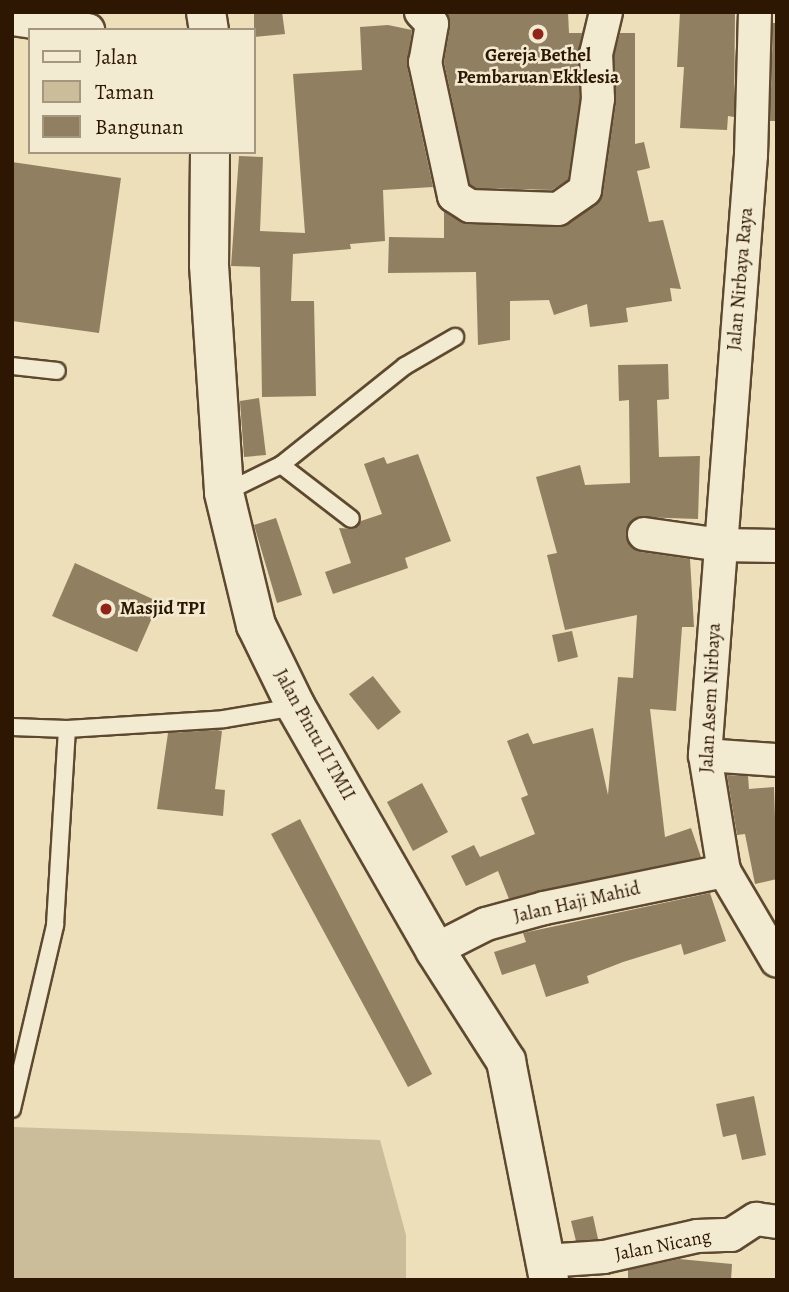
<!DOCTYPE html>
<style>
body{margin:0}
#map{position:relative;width:789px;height:1292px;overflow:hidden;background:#ecdfb9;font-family:Alegreya,serif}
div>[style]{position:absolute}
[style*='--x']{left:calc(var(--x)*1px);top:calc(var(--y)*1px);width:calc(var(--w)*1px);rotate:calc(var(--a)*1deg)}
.green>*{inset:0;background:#ccbd9a}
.building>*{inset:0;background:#917f61}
.roads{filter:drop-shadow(2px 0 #5e4930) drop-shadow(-2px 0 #5e4930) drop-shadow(0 2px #5e4930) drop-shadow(0 -2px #5e4930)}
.lane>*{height:16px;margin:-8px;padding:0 8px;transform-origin:8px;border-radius:8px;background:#f3ead2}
.street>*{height:32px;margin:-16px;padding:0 16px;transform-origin:16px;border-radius:16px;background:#f3ead2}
.secondary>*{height:38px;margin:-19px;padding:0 19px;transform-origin:19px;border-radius:19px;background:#f3ead2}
.dots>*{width:19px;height:19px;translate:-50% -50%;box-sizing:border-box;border:4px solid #f3ead2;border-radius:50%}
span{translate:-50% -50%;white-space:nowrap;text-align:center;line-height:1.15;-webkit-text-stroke:5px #f3ead2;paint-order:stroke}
.poi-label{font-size:19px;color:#2e1702;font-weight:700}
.left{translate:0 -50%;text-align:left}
.street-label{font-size:19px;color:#2e1702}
.frame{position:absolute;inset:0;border:14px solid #2e1702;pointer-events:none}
.legend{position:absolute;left:28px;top:28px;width:228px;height:126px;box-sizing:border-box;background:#f3ead2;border:2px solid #a4967f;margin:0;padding:9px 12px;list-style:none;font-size:21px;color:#2e1702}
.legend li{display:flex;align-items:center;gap:14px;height:35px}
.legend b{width:35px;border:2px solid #a4967f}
</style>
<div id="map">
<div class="green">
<div style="clip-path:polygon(12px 1127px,380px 1140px,406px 1235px,406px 1280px,12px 1280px)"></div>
</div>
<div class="building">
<div style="clip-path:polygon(254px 12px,282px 12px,285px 34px,254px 37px)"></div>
<div style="clip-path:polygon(568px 12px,569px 33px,582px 33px,578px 55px,580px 98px,568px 180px,552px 190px,476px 188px,470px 185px,444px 62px,450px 27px,446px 13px)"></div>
<div style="clip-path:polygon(680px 12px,735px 12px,734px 117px,728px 116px,727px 130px,680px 128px,684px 67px,677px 67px)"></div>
<div style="clip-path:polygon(773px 23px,777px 23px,777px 121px,770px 121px)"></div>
<div style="clip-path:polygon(388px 25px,412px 30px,407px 66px,433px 187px,383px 190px,385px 241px,350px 244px,351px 249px,293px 254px,291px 301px,314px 301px,316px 396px,262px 397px,260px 267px,231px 266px,239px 156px,263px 157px,260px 231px,305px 233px,293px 74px,362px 70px,360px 27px)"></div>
<div style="clip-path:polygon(620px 33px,635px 33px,635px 144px,644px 142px,650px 168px,637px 171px,649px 222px,663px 220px,681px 289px,670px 288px,672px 301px,626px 308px,628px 322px,590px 327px,587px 304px,554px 315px,549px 300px,510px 301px,510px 340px,478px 345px,476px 272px,388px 273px,389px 237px,444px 238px,444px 211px,469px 224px,557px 227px,596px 205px,603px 193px,616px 102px,614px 56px)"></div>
<div style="clip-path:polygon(12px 162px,121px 178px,99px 333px,12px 321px)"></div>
<div style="clip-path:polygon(668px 364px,669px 399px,657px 400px,659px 457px,700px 456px,698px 519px,638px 517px,626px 532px,632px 548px,641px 552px,690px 559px,694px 627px,682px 627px,676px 711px,650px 709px,665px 837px,691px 828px,701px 857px,509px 899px,498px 871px,466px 886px,451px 856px,474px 845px,480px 857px,535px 834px,521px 798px,528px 795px,507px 741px,528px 733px,533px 744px,593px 728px,608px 795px,618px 677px,633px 678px,637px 615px,565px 630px,547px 555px,557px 553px,536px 477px,580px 465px,585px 485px,630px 483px,629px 400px,619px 401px,618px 365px)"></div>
<div style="clip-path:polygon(259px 398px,266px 455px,244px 457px,240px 401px)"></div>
<div style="clip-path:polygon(418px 454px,451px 541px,405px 558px,408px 568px,333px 594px,325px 572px,351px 563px,339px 528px,354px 529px,361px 521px,382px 514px,364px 464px,384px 457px,387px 464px)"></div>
<div style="clip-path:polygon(276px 518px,302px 595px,277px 603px,254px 525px)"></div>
<div style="clip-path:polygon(75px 563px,159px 602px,137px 652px,52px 616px)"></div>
<div style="clip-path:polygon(572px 631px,578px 657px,558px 662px,552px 635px)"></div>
<div style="clip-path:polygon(373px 676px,401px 712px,378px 730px,349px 694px)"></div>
<div style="clip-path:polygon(217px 730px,222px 731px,215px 789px,225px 790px,223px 816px,157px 809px,168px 733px)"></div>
<div style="clip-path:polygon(727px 775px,748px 776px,749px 789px,774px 787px,777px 879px,755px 884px,745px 834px,737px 835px)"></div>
<div style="clip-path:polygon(422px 783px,448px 832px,413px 851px,387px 802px)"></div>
<div style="clip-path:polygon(300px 819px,432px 1074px,408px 1087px,271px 834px)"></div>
<div style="clip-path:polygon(710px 893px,726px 941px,684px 955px,681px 944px,623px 962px,587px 976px,589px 983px,546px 997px,535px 964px,502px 975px,494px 952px,526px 942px,523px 933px)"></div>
<div style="clip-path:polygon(754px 1096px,766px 1155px,742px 1160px,736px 1134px,723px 1137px,716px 1104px)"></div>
<div style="clip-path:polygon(593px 1216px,598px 1239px,576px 1241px,571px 1221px)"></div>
<div style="clip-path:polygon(679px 1259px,732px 1264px,731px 1280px,628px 1280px,628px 1270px)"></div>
</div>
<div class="roads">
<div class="lane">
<div style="--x:12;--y:366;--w:45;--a:6.3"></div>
<div style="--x:281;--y:465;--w:88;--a:37.6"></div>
<div style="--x:224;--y:493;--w:64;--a:-26.2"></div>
<div style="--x:281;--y:465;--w:159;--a:-38.6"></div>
<div style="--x:405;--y:366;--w:58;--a:-30.1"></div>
<div style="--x:12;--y:727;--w:55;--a:2.1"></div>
<div style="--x:67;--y:729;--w:157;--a:-3.6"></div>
<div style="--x:224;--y:719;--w:72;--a:-9.6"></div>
<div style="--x:12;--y:1109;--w:189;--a:-76.8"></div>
<div style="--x:55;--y:925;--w:196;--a:-86.5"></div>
</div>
<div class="street">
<div style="--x:421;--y:12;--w:16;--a:47"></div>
<div style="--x:432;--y:24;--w:39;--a:100"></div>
<div style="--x:425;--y:62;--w:137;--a:77.8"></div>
<div style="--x:454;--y:196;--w:19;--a:32"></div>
<div style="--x:470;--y:206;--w:88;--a:2"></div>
<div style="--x:558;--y:209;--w:33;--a:-35"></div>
<div style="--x:585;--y:190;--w:92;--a:-81.9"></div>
<div style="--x:598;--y:99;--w:45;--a:-92.5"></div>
<div style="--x:596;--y:54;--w:43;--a:-76.6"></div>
<div style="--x:755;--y:12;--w:143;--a:91.6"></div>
<div style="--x:751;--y:155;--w:602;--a:94.38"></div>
<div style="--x:705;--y:755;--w:118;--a:80.7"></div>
<div style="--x:724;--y:871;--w:104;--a:59.5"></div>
<div style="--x:12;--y:19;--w:77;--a:8.2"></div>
<div style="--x:644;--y:534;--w:78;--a:8.1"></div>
<div style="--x:721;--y:545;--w:56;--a:1"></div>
<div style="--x:705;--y:755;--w:72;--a:4"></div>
<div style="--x:435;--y:950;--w:57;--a:-27"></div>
<div style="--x:486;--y:924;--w:60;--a:-15.4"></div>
<div style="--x:544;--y:908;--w:184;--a:-11.6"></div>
<div style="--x:545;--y:1261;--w:59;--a:-3.9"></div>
<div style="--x:604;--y:1257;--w:95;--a:-12.7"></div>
<div style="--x:697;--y:1236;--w:34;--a:-2"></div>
<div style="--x:731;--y:1235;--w:30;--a:-33"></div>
<div style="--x:756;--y:1219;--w:21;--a:8"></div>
</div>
<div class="secondary">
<div style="--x:206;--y:12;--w:18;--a:81"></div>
<div style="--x:210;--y:152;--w:113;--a:90.5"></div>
<div style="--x:209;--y:265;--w:228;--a:86.2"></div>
<div style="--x:224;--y:493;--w:136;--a:76.4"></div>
<div style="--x:256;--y:625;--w:91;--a:64"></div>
<div style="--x:296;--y:707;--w:280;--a:60.2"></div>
<div style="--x:435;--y:950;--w:132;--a:57.4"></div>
<div style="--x:506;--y:1061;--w:223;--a:78.9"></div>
</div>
</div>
<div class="dots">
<div style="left:538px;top:34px;background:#8f2418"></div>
<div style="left:106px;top:609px;background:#8f2418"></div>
</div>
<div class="poi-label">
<span style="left:538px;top:67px">Gereja Bethel<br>Pembaruan Ekklesia</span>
<span class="left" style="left:120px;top:609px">Masjid TPI</span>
</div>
<div class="street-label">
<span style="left:741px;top:279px;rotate:-85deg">Jalan Nirbaya Raya</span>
<span style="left:711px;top:698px;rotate:-87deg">Jalan Asem Nirbaya</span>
<span style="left:314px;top:735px;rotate:61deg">Jalan Pintu II TMII</span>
<span style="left:577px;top:903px;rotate:-13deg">Jalan Haji Mahid</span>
<span style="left:663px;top:1246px;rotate:-11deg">Jalan Nicang</span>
</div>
<div class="frame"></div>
<ul class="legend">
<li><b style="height:9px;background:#f3ead2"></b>Jalan</li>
<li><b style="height:19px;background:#ccbd9a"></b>Taman</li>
<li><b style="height:19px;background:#917f61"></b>Bangunan</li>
</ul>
</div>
